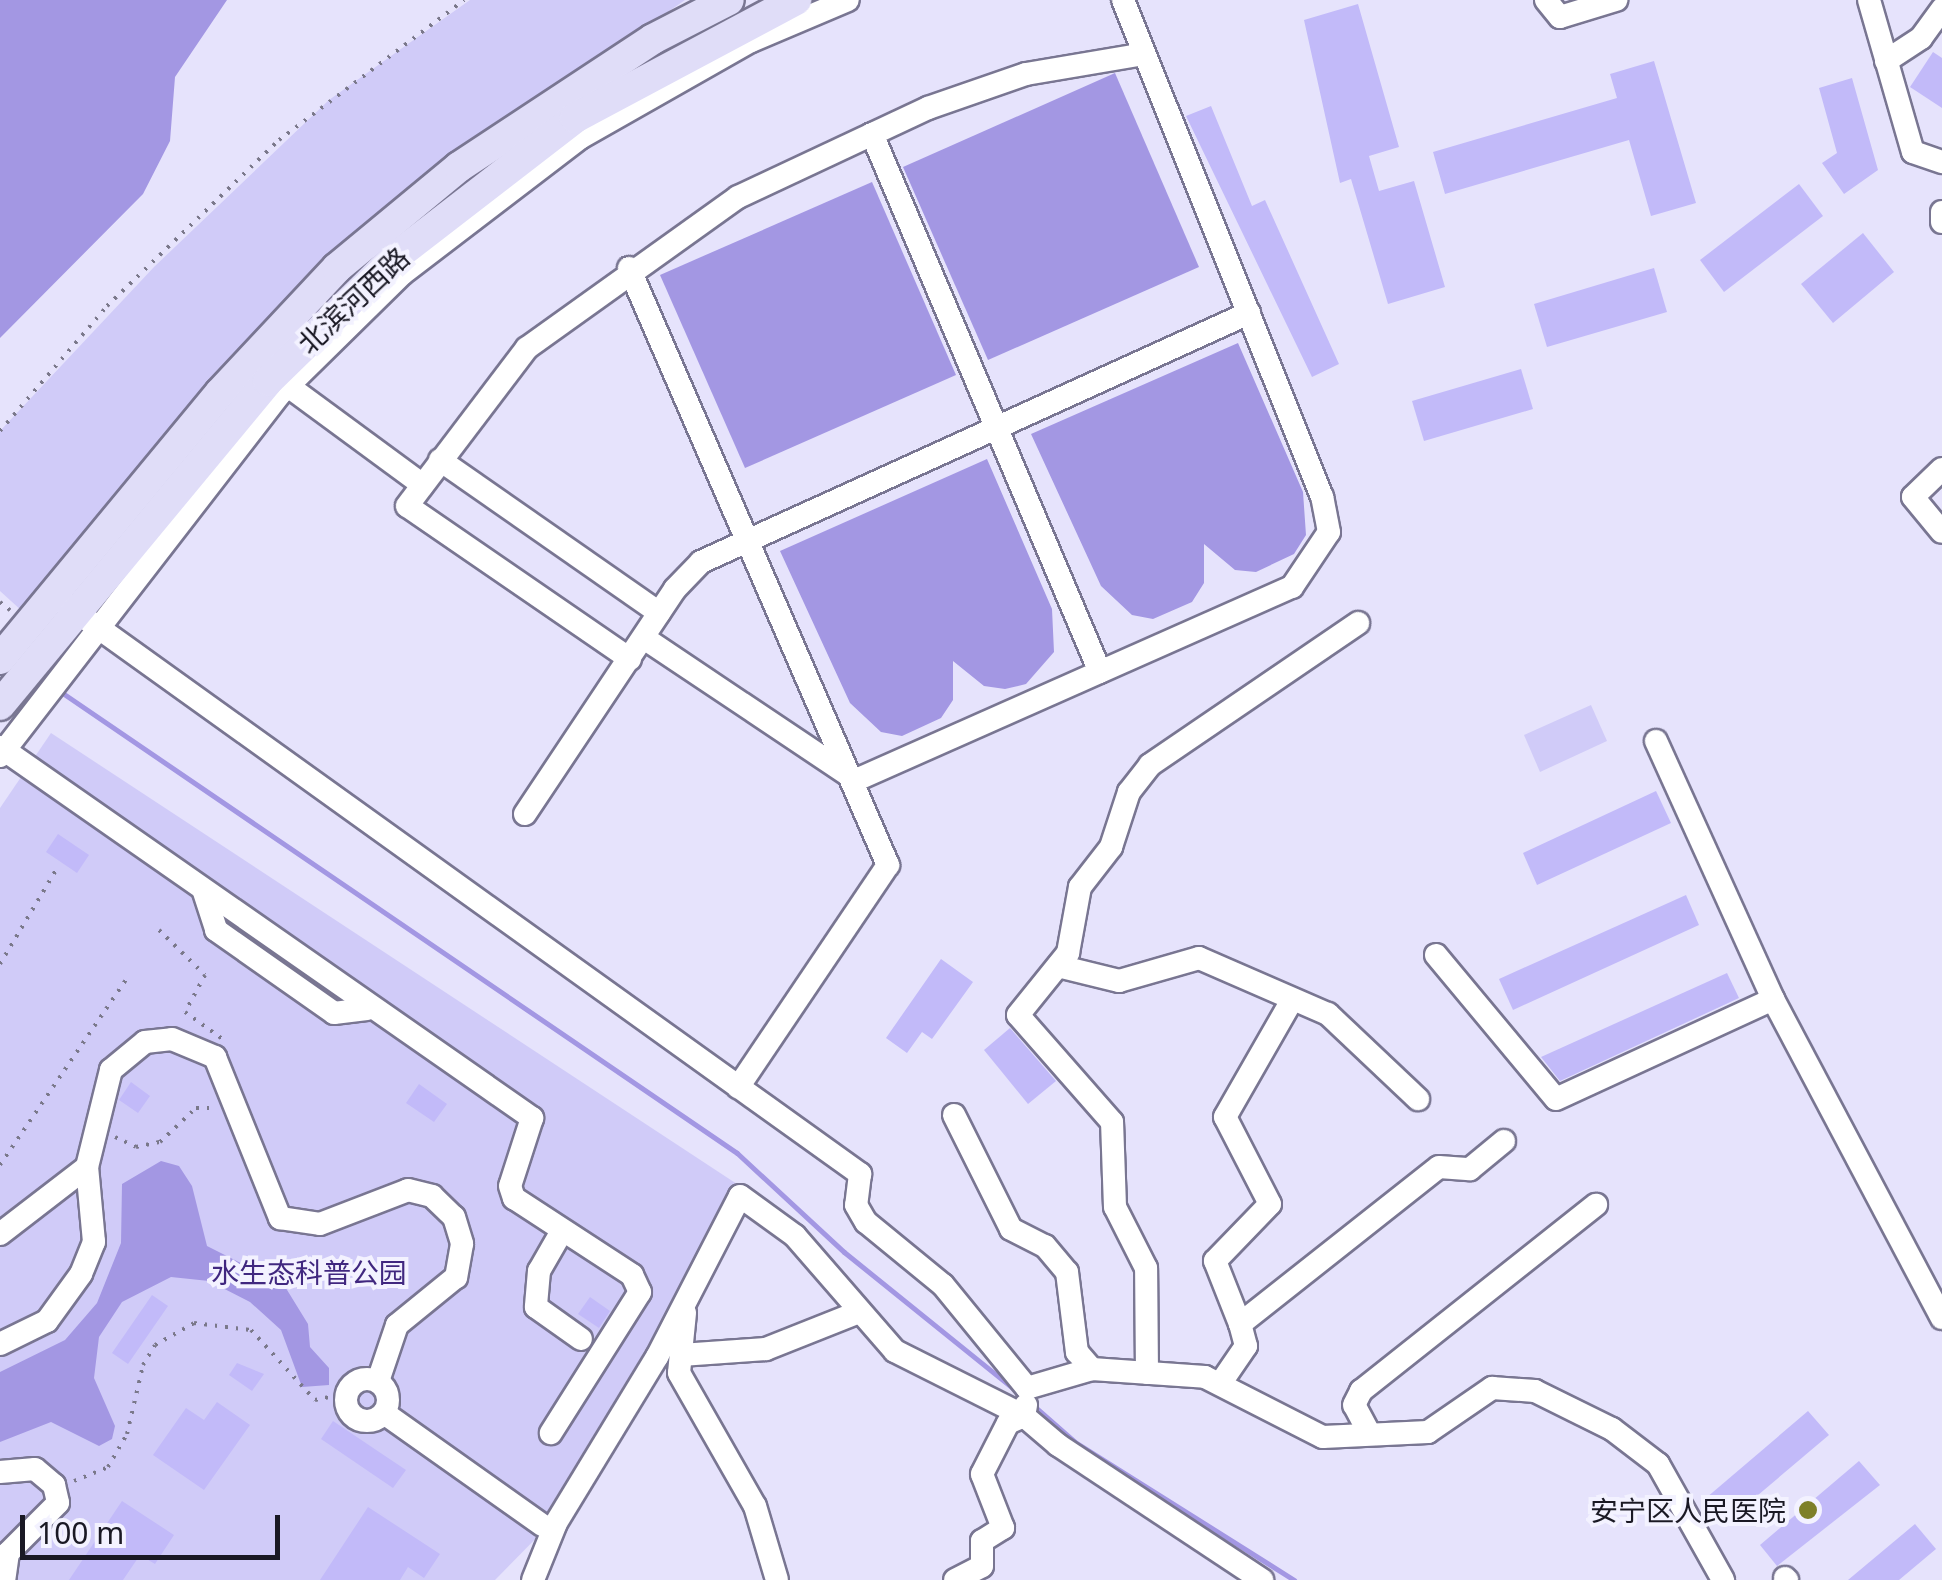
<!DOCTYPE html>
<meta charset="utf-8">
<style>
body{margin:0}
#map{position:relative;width:1942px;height:1580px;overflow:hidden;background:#e6e3fc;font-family:"Noto Sans","Noto Sans SC",sans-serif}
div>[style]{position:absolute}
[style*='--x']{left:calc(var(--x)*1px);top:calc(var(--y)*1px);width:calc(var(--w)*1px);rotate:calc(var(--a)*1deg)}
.green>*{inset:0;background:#d0cbf8}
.water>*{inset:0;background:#a397e3}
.stream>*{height:5px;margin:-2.5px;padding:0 2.5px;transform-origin:2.5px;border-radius:2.5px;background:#a397e3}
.building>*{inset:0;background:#c2baf9}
.path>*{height:4px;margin-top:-2px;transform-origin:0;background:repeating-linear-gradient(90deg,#7a788a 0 2.5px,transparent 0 10.5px)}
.roads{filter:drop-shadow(2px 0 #797692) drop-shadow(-2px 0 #797692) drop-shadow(0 2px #797692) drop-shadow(0 -2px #797692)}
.minor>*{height:22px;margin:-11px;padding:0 11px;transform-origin:11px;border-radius:11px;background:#fff}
.minor>.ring{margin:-11px;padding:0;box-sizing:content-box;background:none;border:22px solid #fff;border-radius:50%}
.major>*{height:30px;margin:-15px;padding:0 15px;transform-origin:15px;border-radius:15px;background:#e0ddf8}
.dots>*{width:28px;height:28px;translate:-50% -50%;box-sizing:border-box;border:5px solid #f3f2ff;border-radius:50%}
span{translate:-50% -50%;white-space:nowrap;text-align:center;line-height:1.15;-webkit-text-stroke:8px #f3f2ff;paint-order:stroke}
.street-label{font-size:28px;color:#1a1924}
.park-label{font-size:28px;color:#40277f}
.poi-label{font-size:28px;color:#1a1924}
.right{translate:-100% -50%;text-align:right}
.scale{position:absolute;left:20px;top:1515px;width:260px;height:45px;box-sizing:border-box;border:5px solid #1a1924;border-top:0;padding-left:12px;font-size:30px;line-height:35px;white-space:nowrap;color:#1a1924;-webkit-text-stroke:8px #f3f2ff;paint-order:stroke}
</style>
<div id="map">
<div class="green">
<div style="clip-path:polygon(470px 0,685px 0,362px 226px,178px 422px,22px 611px,0 591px,0 431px,154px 267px,329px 100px)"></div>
<div style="clip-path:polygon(1591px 705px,1607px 741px,1540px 772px,1524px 735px)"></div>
<div style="clip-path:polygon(51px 733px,743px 1188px,554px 1520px,495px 1580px,0 1580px,0 808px)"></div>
</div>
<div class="water">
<div style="clip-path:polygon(0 0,227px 0,175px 77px,170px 141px,143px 194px,0 338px)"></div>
<div style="clip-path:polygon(1115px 73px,1199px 267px,988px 360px,903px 167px)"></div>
<div style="clip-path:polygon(872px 182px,956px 375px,745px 468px,660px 275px)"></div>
<div style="clip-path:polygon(1238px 343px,1303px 492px,1306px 535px,1294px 554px,1256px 572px,1235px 570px,1204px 544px,1204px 583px,1192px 602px,1153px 619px,1132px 615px,1101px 586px,1031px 434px)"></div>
<div style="clip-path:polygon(987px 459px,1052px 609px,1054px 652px,1026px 684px,1005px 689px,984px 686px,953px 661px,953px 700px,941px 718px,902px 736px,881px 732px,850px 703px,780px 551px)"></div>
<div style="clip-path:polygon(161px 1161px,179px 1166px,192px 1186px,207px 1246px,284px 1285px,308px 1324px,310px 1347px,329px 1368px,329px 1385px,302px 1387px,281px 1330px,250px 1302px,209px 1281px,171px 1277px,122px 1302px,99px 1337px,94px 1378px,115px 1426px,112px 1439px,99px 1446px,51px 1422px,0 1442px,0 1372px,65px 1340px,97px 1303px,121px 1243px,122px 1184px)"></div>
</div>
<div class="stream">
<div style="--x:61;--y:692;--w:818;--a:34.29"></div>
<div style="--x:737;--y:1153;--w:146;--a:42.8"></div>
<div style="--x:844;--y:1252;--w:220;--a:38.9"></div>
<div style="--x:1035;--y:1407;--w:53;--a:41.2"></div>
<div style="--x:1075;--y:1442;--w:259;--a:32.2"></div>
</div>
<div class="building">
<div style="clip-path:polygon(1358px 4px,1399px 147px,1369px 156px,1379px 191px,1414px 181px,1445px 287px,1388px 304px,1351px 179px,1340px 183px,1304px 20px)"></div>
<div style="clip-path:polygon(1933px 52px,1942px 58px,1942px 108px,1910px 87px)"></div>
<div style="clip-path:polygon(1654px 61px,1696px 203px,1651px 216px,1629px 140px,1445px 194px,1433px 152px,1617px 98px,1610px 74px)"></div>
<div style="clip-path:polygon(1852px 78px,1878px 170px,1844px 194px,1822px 163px,1837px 153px,1819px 88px)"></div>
<div style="clip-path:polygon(1211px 106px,1252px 206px,1265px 200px,1339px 364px,1312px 377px,1186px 116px)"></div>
<div style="clip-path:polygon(1799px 184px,1823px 216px,1724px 292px,1700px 260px)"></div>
<div style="clip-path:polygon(1863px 233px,1894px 272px,1833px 323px,1801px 284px)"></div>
<div style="clip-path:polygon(1654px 268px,1667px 312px,1547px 347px,1534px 304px)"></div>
<div style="clip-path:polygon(1521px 369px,1533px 409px,1424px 441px,1412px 401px)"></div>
<div style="clip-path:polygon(1656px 791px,1671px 823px,1537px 885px,1523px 853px)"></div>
<div style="clip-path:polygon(58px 834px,89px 855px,77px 873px,46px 852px)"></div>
<div style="clip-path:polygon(1686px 895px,1699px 925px,1513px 1010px,1499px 979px)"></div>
<div style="clip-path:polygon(941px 959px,973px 982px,932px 1039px,922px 1032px,907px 1053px,886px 1038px)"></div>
<div style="clip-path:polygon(1727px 973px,1739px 998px,1560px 1081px,1541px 1057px)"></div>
<div style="clip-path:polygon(1010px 1028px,1056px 1081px,1028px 1104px,984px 1050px)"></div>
<div style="clip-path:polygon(131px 1082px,150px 1096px,138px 1113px,119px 1100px)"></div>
<div style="clip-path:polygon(419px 1084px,447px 1104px,434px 1122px,406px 1103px)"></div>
<div style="clip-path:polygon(152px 1295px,168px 1306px,128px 1364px,112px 1353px)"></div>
<div style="clip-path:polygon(590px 1297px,610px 1311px,599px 1328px,578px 1314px)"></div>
<div style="clip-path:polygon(237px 1363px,264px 1374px,252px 1391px,229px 1375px)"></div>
<div style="clip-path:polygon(217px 1402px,250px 1425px,204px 1490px,153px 1455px,186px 1408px,204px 1420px)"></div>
<div style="clip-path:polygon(1808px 1411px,1829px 1435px,1726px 1522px,1706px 1498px)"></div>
<div style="clip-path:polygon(333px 1421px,406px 1470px,393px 1488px,321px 1439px)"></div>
<div style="clip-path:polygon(1859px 1461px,1880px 1485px,1777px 1566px,1760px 1545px)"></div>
<div style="clip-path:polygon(122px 1501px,174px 1535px,155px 1564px,140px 1555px,123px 1580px,69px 1580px)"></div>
<div style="clip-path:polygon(368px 1507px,440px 1554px,424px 1578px,408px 1567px,400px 1580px,320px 1580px)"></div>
<div style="clip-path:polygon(1915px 1524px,1936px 1549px,1899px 1580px,1848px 1580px)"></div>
</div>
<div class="path">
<div style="--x:0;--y:431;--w:165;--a:-49.4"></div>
<div style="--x:107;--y:306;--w:239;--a:-44"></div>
<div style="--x:279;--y:140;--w:232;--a:-37.1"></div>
<div style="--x:0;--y:602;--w:13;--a:39"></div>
<div style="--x:159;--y:930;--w:64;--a:44.4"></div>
<div style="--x:205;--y:975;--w:42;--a:118.4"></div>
<div style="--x:185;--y:1012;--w:49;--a:35.9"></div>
<div style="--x:0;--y:964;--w:109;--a:-59.2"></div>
<div style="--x:115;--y:1137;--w:23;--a:25"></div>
<div style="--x:136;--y:1147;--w:25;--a:-12"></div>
<div style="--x:160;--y:1142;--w:50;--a:-43.4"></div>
<div style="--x:196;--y:1108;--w:18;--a:0"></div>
<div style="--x:0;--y:1165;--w:230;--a:-55.8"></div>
<div style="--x:74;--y:1481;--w:37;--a:-22"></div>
<div style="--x:108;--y:1467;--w:38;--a:-60"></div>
<div style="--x:127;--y:1434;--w:71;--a:-76.9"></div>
<div style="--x:143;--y:1365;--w:23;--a:-59"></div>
<div style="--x:155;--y:1345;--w:45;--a:-29.4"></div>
<div style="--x:194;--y:1323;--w:57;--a:7"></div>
<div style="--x:251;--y:1330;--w:95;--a:47.6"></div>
<div style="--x:315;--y:1400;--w:34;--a:-12"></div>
</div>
<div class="roads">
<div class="minor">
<div style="--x:1546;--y:0;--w:22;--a:51"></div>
<div style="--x:1560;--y:17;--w:59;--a:-16.9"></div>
<div style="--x:1869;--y:0;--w:158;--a:73.9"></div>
<div style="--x:1913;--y:152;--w:31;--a:19"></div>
<div style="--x:1886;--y:61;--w:42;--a:-33.3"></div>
<div style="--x:1921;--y:38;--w:36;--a:-54"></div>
<div style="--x:872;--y:134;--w:584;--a:67.03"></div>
<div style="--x:1942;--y:212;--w:10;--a:90"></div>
<div style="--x:629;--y:268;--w:651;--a:66.55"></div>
<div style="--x:888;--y:865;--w:268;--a:124"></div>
<div style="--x:288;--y:386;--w:167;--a:36.3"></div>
<div style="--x:440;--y:460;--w:267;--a:34.9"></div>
<div style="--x:1942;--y:469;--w:40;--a:136"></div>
<div style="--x:1913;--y:497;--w:45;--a:50.4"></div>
<div style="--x:64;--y:603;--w:980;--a:35.65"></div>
<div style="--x:860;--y:1174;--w:31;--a:97"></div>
<div style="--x:856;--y:1205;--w:20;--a:60"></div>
<div style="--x:866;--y:1222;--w:99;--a:39.3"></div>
<div style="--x:943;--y:1285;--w:133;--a:50.8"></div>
<div style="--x:1027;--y:1388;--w:68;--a:-16.3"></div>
<div style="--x:1092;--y:1369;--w:113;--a:4"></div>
<div style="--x:1205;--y:1377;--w:132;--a:27"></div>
<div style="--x:1323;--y:1437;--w:105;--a:-2.7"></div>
<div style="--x:1428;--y:1432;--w:78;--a:-34.5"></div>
<div style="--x:1492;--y:1388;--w:43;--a:4"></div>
<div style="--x:1535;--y:1391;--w:86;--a:26.3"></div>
<div style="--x:1612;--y:1429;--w:58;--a:37.3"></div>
<div style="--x:1658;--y:1464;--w:133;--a:60.7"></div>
<div style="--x:644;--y:638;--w:255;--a:33.8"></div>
<div style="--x:630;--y:659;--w:270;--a:-145.5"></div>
<div style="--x:407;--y:506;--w:198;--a:-52.8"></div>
<div style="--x:527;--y:348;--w:259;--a:-35.6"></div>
<div style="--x:738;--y:197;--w:210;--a:-25.1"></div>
<div style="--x:928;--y:108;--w:104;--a:-19.1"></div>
<div style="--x:1026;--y:74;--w:120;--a:-9.6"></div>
<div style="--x:1656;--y:741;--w:283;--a:65.6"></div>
<div style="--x:1773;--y:999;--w:361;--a:62.1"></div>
<div style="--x:0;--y:747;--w:649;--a:34.89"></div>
<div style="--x:532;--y:1118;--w:71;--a:107.9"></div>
<div style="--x:510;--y:1186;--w:13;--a:72"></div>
<div style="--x:514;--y:1198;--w:141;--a:33.1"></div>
<div style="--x:632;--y:1275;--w:19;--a:65"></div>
<div style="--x:640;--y:1292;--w:167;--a:122.3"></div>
<div style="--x:0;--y:756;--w:456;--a:-52.3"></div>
<div style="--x:279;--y:395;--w:173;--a:-44.5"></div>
<div style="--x:402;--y:274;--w:224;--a:-37.4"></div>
<div style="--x:580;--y:138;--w:197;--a:-29.6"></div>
<div style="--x:751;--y:41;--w:105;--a:-22.9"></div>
<div style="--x:856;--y:780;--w:477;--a:-23.9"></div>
<div style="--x:1292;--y:587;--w:66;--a:-56.1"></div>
<div style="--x:1329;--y:532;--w:36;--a:-101"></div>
<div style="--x:1322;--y:497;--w:535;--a:-111.82"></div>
<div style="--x:525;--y:814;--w:270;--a:-56.3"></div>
<div style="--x:675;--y:589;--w:37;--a:-46"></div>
<div style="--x:701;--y:562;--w:602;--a:-24.44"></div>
<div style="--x:204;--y:892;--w:40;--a:72"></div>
<div style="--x:216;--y:930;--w:144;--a:35.1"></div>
<div style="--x:334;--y:1013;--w:33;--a:-7"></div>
<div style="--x:1436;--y:955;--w:187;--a:50.2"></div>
<div style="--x:1556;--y:1099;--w:239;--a:-24.7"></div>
<div style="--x:1058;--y:966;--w:63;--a:13.8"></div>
<div style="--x:1119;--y:981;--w:83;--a:-16"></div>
<div style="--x:1199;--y:958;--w:141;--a:23.5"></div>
<div style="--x:1328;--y:1014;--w:124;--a:43.4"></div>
<div style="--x:954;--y:1115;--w:127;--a:63.4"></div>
<div style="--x:1011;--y:1229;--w:38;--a:27"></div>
<div style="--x:1045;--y:1246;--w:34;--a:50"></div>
<div style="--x:1067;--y:1272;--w:81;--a:82.9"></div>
<div style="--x:1077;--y:1352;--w:23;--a:49"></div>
<div style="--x:562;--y:1231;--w:46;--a:119.9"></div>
<div style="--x:539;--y:1271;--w:36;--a:95"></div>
<div style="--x:536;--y:1307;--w:55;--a:35.4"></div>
<div style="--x:0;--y:1234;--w:110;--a:-37.6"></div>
<div style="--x:685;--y:1313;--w:60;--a:95.7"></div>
<div style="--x:679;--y:1373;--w:153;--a:60.3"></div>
<div style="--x:755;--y:1506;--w:77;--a:73.4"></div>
<div style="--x:1240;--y:1324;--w:68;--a:-111.6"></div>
<div style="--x:1215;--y:1261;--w:79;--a:-46"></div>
<div style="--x:1270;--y:1204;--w:98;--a:-117.3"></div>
<div style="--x:1225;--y:1117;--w:135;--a:-60.2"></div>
<div style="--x:0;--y:1344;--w:52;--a:-26.1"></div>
<div style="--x:47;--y:1321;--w:58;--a:-54.1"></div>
<div style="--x:81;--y:1274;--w:35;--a:-68"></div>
<div style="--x:94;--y:1242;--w:75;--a:-95.3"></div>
<div style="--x:87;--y:1167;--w:100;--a:-76.1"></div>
<div style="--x:111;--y:1070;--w:44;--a:-39.5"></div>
<div style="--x:145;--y:1042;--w:27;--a:-6"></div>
<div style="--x:172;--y:1039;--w:47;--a:22.7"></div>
<div style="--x:215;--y:1057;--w:174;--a:68"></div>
<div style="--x:280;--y:1218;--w:40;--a:8.5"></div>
<div style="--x:320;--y:1224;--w:94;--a:-21.1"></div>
<div style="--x:408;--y:1190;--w:25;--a:14"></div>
<div style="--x:432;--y:1196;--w:30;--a:44"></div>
<div style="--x:454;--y:1217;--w:28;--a:73"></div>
<div style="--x:462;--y:1244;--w:34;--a:100"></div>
<div style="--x:456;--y:1277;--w:76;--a:140.9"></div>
<div style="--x:397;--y:1325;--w:59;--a:108.7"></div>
<div style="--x:681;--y:1355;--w:85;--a:-4"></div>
<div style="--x:766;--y:1349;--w:100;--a:-21.7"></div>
<div style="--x:1147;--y:1373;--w:105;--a:-90.5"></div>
<div style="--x:1146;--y:1268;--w:68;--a:-116.9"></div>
<div style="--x:1115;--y:1207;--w:85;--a:-92"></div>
<div style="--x:1112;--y:1122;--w:142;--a:-131.3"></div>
<div style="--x:1018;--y:1015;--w:80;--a:-51.1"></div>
<div style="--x:1068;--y:953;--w:67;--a:-79.7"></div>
<div style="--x:1080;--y:887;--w:51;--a:-52.2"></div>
<div style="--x:1111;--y:847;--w:58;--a:-71.9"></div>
<div style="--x:1129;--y:792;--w:34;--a:-52"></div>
<div style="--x:1150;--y:765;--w:252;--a:-34.3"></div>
<div class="ring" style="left:346px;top:1379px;width:20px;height:20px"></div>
<div style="--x:1220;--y:1384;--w:46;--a:-55.6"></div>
<div style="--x:1246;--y:1346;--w:23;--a:-105"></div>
<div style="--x:1240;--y:1324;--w:253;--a:-38.3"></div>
<div style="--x:1439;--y:1167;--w:31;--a:4"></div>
<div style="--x:1470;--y:1169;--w:44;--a:-39.5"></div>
<div style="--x:1026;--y:1405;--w:11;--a:100"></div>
<div style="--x:1024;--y:1416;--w:45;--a:40.5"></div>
<div style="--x:1058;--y:1445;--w:245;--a:33.5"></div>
<div style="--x:384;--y:1413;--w:194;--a:35.3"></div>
<div style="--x:1367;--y:1429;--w:27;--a:-118"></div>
<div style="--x:1354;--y:1405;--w:16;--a:-63"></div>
<div style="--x:1361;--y:1391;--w:300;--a:-38.4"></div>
<div style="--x:0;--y:1472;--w:35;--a:-5"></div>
<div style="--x:35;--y:1469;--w:25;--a:40"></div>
<div style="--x:54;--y:1485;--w:18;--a:77"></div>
<div style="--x:58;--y:1503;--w:71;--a:135"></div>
<div style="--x:8;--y:1553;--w:27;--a:98"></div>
<div style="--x:1785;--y:1578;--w:3;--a:45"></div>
<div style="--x:533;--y:1580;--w:61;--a:-68"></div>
<div style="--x:556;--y:1523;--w:194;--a:-58.7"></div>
<div style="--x:657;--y:1357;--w:181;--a:-62.7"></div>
<div style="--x:740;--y:1196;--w:68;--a:36"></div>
<div style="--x:795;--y:1236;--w:152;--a:49"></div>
<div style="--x:895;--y:1351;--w:144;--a:26.7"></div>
<div style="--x:955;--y:1580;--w:30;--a:-27"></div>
<div style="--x:982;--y:1566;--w:25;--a:-90"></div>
<div style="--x:982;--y:1541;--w:25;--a:-32"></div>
<div style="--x:1003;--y:1528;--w:58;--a:-111.3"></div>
<div style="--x:982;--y:1474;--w:57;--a:-63"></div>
<div style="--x:1008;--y:1423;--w:17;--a:-24"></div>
</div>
<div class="major">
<div style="--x:0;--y:659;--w:345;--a:-50.4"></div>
<div style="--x:220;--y:393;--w:171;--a:-46.9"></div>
<div style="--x:337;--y:268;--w:158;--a:-39.6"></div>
<div style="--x:459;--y:167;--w:232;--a:-33.4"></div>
<div style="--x:653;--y:39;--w:85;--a:-27.2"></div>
<div style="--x:0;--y:705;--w:420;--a:-50.4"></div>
<div style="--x:268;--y:381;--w:176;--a:-44.3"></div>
<div style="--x:394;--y:258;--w:229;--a:-37.7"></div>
<div style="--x:575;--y:118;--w:251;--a:-28.1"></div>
</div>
</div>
<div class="dots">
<div style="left:1808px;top:1510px;background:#7e8029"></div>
</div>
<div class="street-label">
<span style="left:353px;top:300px;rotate:-43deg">北滨河西路</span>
</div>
<div class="park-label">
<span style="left:309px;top:1272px">水生态科普公园</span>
</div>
<div class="poi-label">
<span class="right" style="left:1786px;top:1510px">安宁区人民医院</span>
</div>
<div class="scale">100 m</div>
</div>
